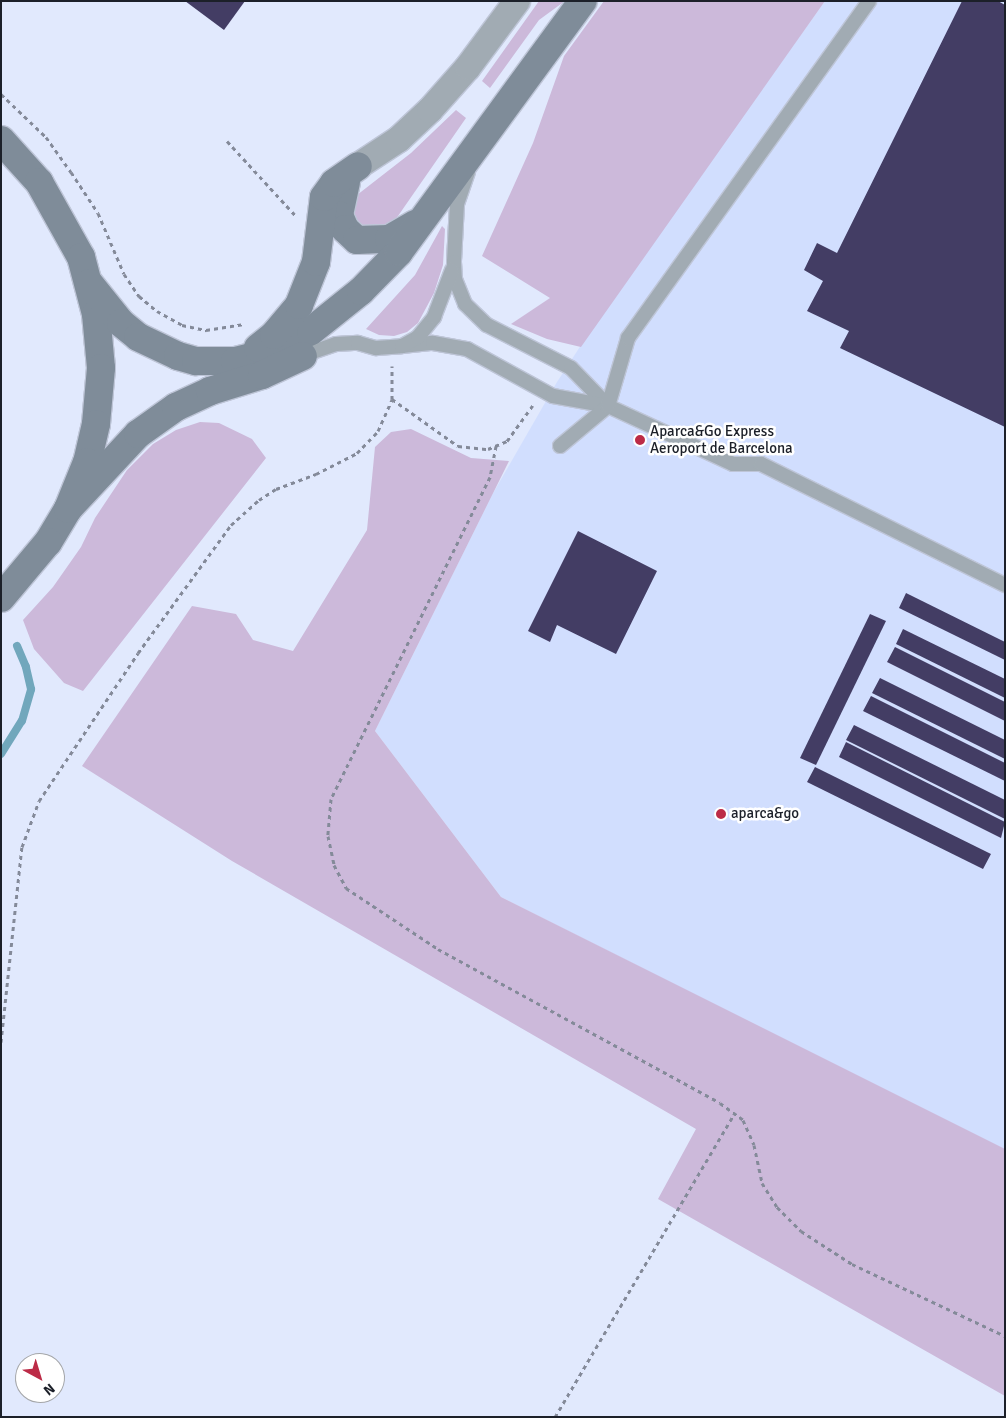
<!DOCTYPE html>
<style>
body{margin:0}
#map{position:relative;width:1006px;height:1418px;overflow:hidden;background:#e1e9fd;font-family:Signika,sans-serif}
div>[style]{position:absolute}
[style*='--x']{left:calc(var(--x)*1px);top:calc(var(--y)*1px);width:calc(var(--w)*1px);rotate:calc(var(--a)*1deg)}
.built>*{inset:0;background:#d1defe}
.green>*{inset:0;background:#ccb9da}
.stream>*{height:8px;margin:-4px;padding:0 4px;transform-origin:4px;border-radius:4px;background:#71a7bc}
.building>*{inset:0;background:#433d64}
.path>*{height:3px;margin-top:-1.5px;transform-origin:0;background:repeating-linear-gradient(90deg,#848a99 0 4px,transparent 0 8px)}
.roads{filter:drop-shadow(1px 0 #bec5d7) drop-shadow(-1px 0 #bec5d7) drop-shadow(0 1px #bec5d7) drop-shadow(0 -1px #bec5d7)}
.service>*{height:14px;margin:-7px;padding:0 7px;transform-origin:7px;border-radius:7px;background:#a1abb3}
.minor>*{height:26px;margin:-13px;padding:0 13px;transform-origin:13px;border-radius:13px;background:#a1abb3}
.secondary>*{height:28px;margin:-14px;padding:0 14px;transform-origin:14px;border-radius:14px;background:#7f8c99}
.dots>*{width:14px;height:14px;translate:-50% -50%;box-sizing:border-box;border:2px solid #fff;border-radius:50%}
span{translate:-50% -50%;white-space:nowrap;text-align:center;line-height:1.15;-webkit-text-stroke:5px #fff;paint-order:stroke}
.poi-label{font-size:15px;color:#1c2029}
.left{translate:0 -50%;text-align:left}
.frame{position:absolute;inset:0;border:2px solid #1c2029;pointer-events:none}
.north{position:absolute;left:15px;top:1353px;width:50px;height:50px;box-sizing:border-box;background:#fff;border:1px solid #a4a6a9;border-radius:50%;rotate:141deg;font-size:14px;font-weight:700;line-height:20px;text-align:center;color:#1c2029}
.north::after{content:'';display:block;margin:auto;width:18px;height:22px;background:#bc2b47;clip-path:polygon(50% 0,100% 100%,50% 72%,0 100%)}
</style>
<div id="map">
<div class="built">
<div style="clip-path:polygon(825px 1px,1005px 1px,1005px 1151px,501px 897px,375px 731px,492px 495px,557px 382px,600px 316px)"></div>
</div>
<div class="green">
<div style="clip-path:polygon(539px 1px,565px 1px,539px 20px,490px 88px,482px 81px)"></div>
<div style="clip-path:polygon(604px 1px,825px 1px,581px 347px,547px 339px,511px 324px,550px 298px,482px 256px,533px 143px,564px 56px)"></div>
<div style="clip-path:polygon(456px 110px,466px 118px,398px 216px,385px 229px,366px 231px,354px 218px,357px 195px,411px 153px)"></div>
<div style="clip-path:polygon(442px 226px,445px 229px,443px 265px,434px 293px,418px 323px,407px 332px,394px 336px,379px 335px,366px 329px,415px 275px)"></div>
<div style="clip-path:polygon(200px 422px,219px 423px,252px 439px,266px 458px,83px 691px,64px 683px,34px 649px,23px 620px,53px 587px,81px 547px,95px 518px,127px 470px,153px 444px,176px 430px)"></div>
<div style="clip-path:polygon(411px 429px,471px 458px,509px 461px,375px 731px,501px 897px,1005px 1149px,1005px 1396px,658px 1199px,696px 1129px,232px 861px,82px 766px,192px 606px,236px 614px,253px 640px,293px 651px,367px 530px,375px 447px,391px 432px)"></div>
</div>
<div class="stream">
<div style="--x:1;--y:754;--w:39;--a:-58"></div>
<div style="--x:22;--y:721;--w:33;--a:-74"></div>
<div style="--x:31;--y:689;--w:23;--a:-103"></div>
<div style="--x:26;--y:667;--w:23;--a:-113"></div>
</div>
<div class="building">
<div style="clip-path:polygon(185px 1px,245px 1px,224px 30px)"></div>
<div style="clip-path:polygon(962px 1px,998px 1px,1005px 5px,1005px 427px,840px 348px,849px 331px,807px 311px,823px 281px,804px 270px,817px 243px,837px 253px)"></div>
<div style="clip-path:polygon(578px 531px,657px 571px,616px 654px,557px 625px,550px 642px,528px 631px)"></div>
<div style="clip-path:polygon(906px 593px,1005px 642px,1005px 660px,899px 608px)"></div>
<div style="clip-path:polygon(870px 614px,886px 621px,816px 765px,800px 758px)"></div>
<div style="clip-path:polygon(903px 629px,1005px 679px,1005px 698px,896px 644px)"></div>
<div style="clip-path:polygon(895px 647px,1005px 702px,1005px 721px,887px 662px)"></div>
<div style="clip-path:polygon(880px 678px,1005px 740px,1005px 759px,872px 693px)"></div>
<div style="clip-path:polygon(871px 696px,1005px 763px,1005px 781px,863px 711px)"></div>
<div style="clip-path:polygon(854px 725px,1005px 800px,1005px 819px,846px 740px)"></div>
<div style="clip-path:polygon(846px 742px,1005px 822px,1001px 838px,839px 757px)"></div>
<div style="clip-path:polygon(815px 767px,991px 854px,983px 869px,807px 782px)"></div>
</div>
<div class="path">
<div style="--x:1;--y:94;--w:62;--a:43.7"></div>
<div style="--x:46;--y:137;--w:43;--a:54.5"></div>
<div style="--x:71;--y:172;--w:49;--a:56.6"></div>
<div style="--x:98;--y:213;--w:66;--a:66.9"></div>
<div style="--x:124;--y:274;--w:27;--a:56"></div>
<div style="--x:139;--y:296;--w:23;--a:40"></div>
<div style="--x:157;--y:311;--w:29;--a:29"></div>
<div style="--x:182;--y:325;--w:25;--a:12"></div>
<div style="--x:206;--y:330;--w:37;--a:-9"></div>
<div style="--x:227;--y:141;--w:100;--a:47.4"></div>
<div style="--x:392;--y:399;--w:81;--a:35.5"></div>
<div style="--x:458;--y:446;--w:30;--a:6"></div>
<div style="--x:488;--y:449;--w:21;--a:-23"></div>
<div style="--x:507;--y:441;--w:44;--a:-54.2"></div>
<div style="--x:496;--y:446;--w:32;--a:101"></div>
<div style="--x:490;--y:477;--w:359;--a:116.3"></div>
<div style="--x:331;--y:799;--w:37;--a:95"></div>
<div style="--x:328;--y:836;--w:30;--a:78"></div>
<div style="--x:334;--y:865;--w:26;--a:62"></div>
<div style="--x:346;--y:888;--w:110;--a:33.5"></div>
<div style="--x:438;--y:949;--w:321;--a:28.6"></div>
<div style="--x:720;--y:1103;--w:29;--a:36"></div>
<div style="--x:743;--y:1120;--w:27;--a:66"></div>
<div style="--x:754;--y:1145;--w:39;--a:78"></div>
<div style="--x:762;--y:1183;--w:28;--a:58"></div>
<div style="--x:777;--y:1207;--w:34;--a:45"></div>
<div style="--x:801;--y:1231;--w:61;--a:32.9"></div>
<div style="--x:852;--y:1264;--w:169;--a:25.2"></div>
<div style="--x:1;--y:1042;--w:196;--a:-83.9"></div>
<div style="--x:22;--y:847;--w:49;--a:-69.7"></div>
<div style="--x:39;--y:801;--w:178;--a:-56.2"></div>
<div style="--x:138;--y:653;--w:158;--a:-54"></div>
<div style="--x:231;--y:525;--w:38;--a:-42"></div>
<div style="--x:259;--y:500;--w:20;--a:-33"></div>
<div style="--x:276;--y:489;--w:43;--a:-20.6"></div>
<div style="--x:316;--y:474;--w:46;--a:-27.1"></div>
<div style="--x:357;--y:453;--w:30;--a:-46"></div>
<div style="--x:378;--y:431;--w:35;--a:-66"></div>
<div style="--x:392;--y:399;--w:33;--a:-90"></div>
<div style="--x:555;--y:1417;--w:352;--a:-59.4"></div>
</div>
<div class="roads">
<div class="service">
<div style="--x:468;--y:172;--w:34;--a:109"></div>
<div style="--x:457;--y:204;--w:58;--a:93"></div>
<div style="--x:454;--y:262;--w:17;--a:87"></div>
<div style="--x:455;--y:279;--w:27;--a:68"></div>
<div style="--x:465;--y:304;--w:30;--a:44"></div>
<div style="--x:487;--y:325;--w:94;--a:27.1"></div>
<div style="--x:571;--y:368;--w:53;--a:45.8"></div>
<div style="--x:402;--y:346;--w:31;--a:-6"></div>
<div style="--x:433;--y:343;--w:35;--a:10"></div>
<div style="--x:467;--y:349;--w:98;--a:28.7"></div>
<div style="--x:553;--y:396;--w:56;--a:10.3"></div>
<div style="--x:608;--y:406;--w:138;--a:24.9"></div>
<div style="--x:733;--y:464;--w:28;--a:0"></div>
<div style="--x:761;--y:464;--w:272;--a:26.4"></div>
<div style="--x:307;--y:354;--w:31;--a:-19"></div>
<div style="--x:336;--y:344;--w:22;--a:-3"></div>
<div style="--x:358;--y:343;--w:19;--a:16"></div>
<div style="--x:376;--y:348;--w:26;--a:-4"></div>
<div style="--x:402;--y:346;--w:18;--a:-29"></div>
<div style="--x:418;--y:337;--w:26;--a:-51"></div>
<div style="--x:434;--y:317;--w:50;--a:-69"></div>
<div style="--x:560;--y:446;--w:62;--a:-39.8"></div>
<div style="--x:608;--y:406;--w:71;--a:-73.6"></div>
<div style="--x:628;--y:338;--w:414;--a:-54.4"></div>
</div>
<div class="minor">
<div style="--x:358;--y:166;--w:49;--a:-33.4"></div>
<div style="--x:399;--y:139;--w:42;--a:-43.1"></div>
<div style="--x:430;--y:110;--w:57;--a:-48.5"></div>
<div style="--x:468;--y:67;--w:82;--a:-53.4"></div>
</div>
<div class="secondary">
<div style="--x:1;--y:140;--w:57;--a:47.9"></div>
<div style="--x:39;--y:182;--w:86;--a:60.8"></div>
<div style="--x:81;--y:257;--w:59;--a:75.3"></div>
<div style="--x:96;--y:314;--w:54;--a:84.7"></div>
<div style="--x:101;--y:368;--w:56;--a:95.1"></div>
<div style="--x:96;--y:424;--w:39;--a:103"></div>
<div style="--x:87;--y:462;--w:51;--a:112"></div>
<div style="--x:68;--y:509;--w:39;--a:121"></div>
<div style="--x:48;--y:542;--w:73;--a:130"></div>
<div style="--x:346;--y:182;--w:34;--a:102"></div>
<div style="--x:339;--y:215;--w:15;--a:67"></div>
<div style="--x:345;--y:229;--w:16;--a:43"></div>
<div style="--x:357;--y:240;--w:32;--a:-2"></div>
<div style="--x:389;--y:239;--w:30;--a:-30"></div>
<div style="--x:89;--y:283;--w:51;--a:51.3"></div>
<div style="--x:121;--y:323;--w:22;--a:39"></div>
<div style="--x:138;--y:337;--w:44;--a:25.4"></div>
<div style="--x:178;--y:356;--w:19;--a:16"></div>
<div style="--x:196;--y:361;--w:39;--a:0"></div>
<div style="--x:235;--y:361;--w:29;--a:-14"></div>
<div style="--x:263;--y:354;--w:53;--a:-25.6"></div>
<div style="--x:311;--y:331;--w:64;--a:-38.7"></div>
<div style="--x:361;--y:291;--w:54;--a:-45.7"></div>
<div style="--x:399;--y:252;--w:311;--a:-53.8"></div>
<div style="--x:258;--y:348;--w:21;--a:-39"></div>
<div style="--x:274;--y:335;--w:39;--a:-50"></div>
<div style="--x:299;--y:305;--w:46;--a:-68.4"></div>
<div style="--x:316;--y:262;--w:65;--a:-83"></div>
<div style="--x:324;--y:197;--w:17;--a:-54"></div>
<div style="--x:334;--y:183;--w:29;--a:-35"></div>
<div style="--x:68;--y:509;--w:103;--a:-47"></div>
<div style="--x:138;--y:434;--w:47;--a:-35.4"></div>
<div style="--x:176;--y:407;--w:38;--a:-25"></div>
<div style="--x:210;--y:391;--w:54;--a:-17.1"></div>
<div style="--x:262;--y:375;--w:45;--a:-24.9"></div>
</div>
</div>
<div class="dots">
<div style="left:640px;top:440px;background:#bc2b47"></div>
<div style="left:721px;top:814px;background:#bc2b47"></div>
</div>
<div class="poi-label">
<span class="left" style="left:650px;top:440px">Aparca&amp;Go Express<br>Aeroport de Barcelona</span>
<span class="left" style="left:731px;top:814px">aparca&amp;go</span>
</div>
<div class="frame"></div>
<div class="north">N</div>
</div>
